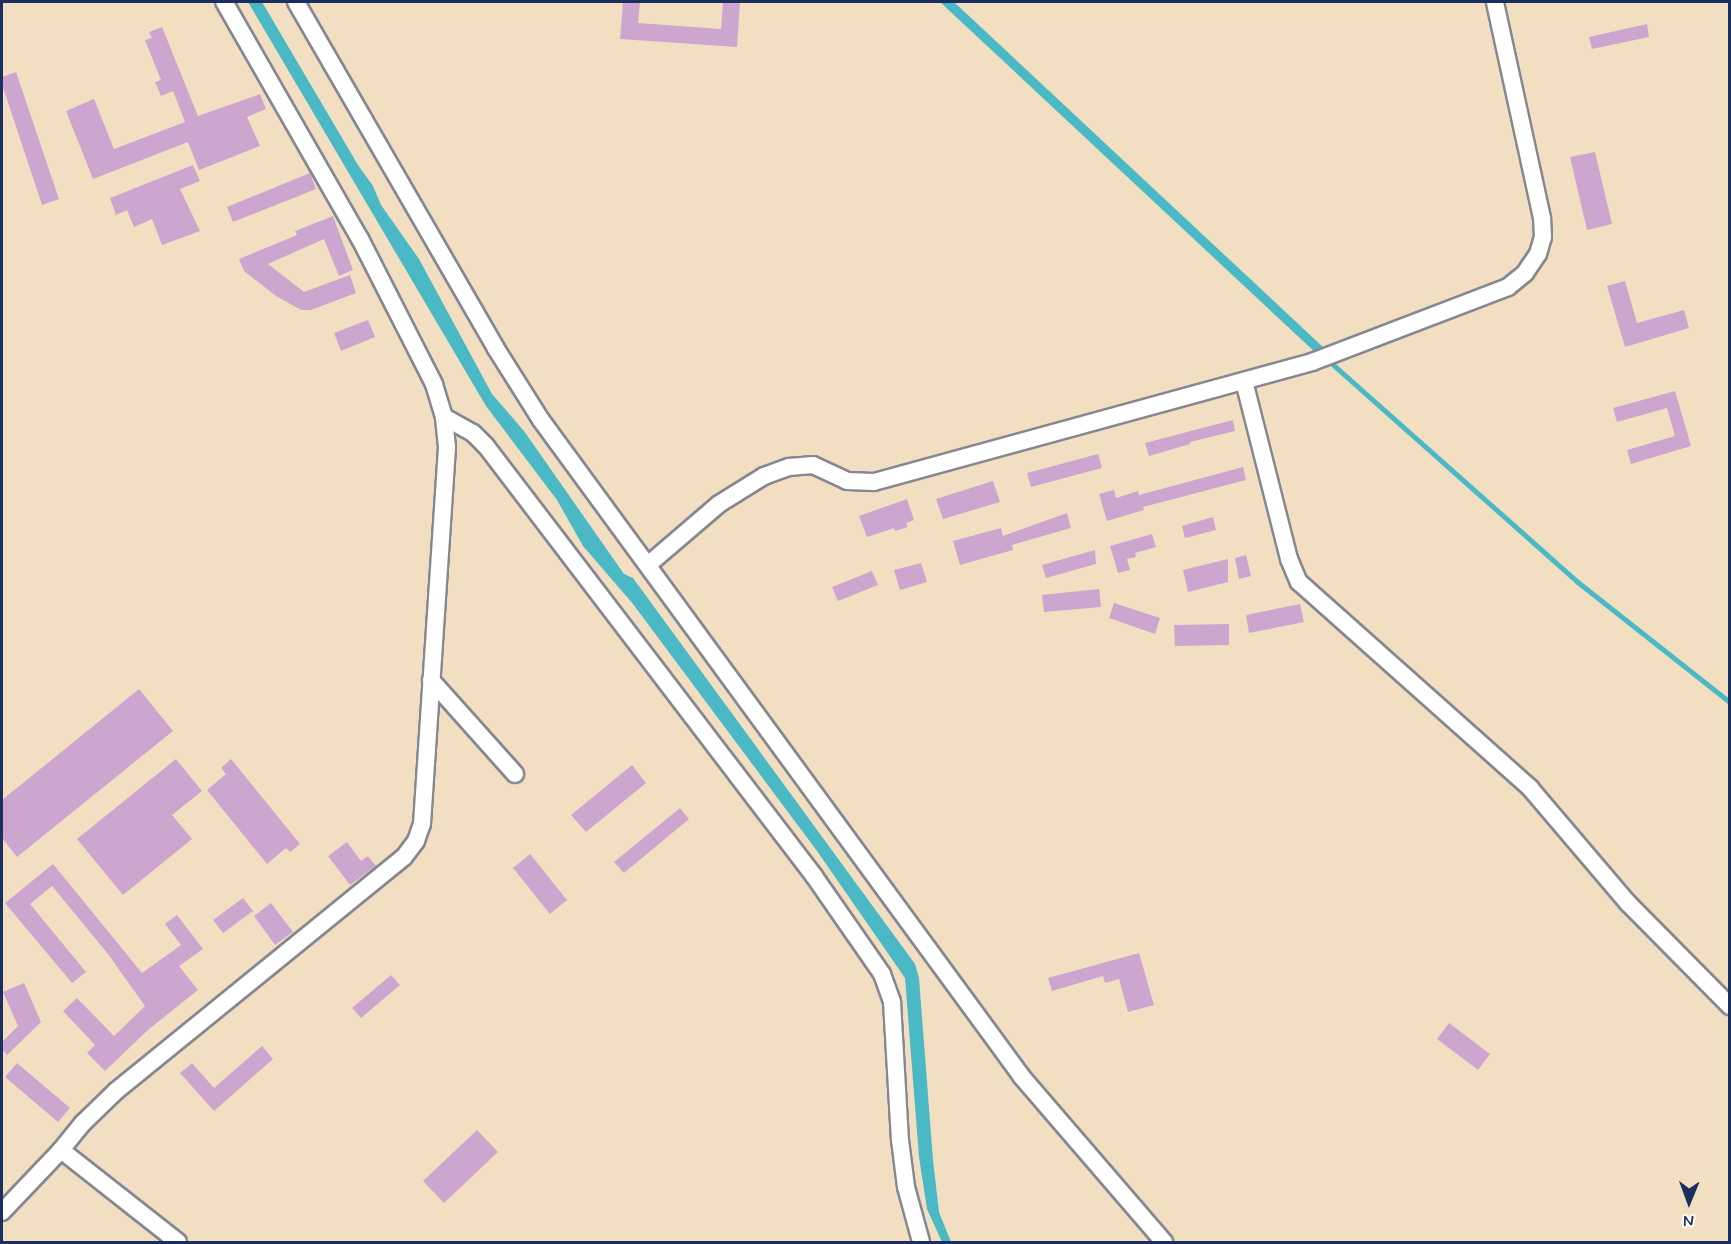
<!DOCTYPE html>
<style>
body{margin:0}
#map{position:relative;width:1731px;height:1244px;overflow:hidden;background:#f2dfc2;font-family:Mynerve,sans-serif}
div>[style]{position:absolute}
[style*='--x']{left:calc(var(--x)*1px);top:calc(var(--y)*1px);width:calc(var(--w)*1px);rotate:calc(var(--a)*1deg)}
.water>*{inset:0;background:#4bb9c5}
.stream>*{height:4.5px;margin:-2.25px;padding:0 2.25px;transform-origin:2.25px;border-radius:2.25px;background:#4bb9c5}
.building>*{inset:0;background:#cda6d0}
.roads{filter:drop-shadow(2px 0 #868790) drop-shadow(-2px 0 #868790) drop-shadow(0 2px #868790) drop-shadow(0 -2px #868790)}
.street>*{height:16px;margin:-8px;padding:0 8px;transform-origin:8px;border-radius:8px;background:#fff}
span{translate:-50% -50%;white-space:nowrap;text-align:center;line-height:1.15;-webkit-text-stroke:4.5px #fdfcf7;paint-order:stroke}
.frame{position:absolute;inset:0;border:3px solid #1b2f5e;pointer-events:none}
.north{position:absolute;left:1659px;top:1172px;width:60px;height:60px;-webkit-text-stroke:4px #fdfcf7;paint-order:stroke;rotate:181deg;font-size:16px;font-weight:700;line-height:24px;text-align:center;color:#1b2f5e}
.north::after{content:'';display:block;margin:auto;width:21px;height:27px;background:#1b2f5e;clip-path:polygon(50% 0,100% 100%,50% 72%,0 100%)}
</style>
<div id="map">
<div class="water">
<div style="clip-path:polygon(248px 2px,262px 2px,358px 165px,373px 186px,381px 205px,419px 259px,492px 394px,524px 431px,624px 574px,633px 578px,915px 964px,919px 978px,933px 1160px,939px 1212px,951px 1242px,942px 1242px,927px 1209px,919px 1157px,905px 978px,817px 851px,633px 604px,583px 546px,557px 500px,486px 406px)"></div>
<div style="clip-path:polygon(940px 2px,954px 2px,1324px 348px,1327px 355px,1318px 355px)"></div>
</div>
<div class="stream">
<div style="--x:1328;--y:360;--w:334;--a:41.6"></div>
<div style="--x:1578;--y:582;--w:194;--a:38.3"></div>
</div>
<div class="building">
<div style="clip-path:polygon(623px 2px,640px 2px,638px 23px,721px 29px,723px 2px,740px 2px,737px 47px,620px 39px)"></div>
<div style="clip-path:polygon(1647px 24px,1649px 37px,1592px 49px,1589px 37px)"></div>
<div style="clip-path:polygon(162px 27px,198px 116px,260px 94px,266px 109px,247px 117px,260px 146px,199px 170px,188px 142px,93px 179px,66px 111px,94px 99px,114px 149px,185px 122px,173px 91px,161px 96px,155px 82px,161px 80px,145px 40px,152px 38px,149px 32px)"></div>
<div style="clip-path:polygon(16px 72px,59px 199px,42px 205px,2px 84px,2px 77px)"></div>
<div style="clip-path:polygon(1595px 152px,1612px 224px,1587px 230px,1570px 157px)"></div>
<div style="clip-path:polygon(193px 165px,200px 181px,180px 189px,200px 231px,162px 245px,152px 219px,134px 227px,127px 210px,116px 215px,110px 198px)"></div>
<div style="clip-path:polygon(310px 173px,316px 189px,233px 222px,227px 207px)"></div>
<div style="clip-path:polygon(333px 216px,353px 270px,339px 276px,324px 239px,268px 264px,304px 292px,350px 275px,356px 293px,311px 310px,301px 310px,276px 296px,244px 271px,239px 259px,297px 235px,295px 231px)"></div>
<div style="clip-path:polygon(1625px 281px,1637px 323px,1684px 310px,1689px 328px,1625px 347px,1607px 286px)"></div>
<div style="clip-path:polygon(368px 320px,375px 337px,341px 351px,334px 333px)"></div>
<div style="clip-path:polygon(1675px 391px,1691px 446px,1631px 464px,1627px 450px,1675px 436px,1667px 408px,1617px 422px,1613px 408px)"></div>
<div style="clip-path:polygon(1233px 420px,1235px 431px,1190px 442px,1190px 444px,1149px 456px,1145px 443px)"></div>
<div style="clip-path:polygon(1098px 454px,1102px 468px,1031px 487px,1027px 473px)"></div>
<div style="clip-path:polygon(1243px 467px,1246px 480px,1143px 507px,1144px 510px,1107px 521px,1099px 494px,1114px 490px,1116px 498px,1138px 491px,1139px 495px)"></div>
<div style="clip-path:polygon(993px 481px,1000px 502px,943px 519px,936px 499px)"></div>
<div style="clip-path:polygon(907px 499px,914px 520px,906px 523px,908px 527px,895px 531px,894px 528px,867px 537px,859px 516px)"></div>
<div style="clip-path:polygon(1067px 513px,1071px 528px,1012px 545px,1013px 550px,960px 565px,953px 541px,1001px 528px,1003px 536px)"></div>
<div style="clip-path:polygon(1213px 517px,1216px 530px,1185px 538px,1182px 526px)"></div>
<div style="clip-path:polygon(1152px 534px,1156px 547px,1135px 553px,1136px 557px,1127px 559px,1130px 570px,1118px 573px,1110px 546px)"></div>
<div style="clip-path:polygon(1095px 550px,1096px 564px,1046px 578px,1042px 565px)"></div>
<div style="clip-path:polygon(1246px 555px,1251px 576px,1239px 579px,1235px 558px)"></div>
<div style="clip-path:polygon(1228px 559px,1228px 582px,1188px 592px,1183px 570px)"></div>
<div style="clip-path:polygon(921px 563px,927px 582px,900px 590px,894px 570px)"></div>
<div style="clip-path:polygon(872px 571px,878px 585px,838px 601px,832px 587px)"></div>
<div style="clip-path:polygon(1099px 589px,1101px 607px,1044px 612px,1042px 595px)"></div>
<div style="clip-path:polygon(1114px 603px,1160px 618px,1155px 634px,1109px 618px)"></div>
<div style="clip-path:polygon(1300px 604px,1304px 622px,1249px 633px,1246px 615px)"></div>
<div style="clip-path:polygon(1229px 624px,1229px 645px,1175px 646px,1174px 625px)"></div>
<div style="clip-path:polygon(139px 689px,173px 731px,17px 857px,2px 838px,2px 800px)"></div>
<div style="clip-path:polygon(176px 759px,202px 791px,172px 815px,192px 839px,123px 895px,77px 839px)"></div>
<div style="clip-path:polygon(231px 759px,300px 844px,290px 852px,286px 848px,267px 864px,207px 790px,226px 774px,221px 768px)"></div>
<div style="clip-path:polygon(632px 765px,646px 783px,586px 832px,571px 815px)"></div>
<div style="clip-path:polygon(680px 808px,689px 819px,624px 873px,614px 862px)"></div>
<div style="clip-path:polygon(347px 842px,361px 861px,368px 856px,376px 866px,350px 885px,328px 856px)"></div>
<div style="clip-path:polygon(530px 854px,567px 900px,550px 914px,513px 868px)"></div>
<div style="clip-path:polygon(53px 864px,142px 973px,181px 945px,165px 924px,177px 915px,203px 949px,179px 966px,198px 990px,149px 1029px,105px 1071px,87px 1053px,95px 1045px,63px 1011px,77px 998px,114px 1036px,145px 1006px,108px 954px,52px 886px,30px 904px,86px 972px,72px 983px,5px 903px)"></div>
<div style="clip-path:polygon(243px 898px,253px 911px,223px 933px,213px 920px)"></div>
<div style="clip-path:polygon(271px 903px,293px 932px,275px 945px,254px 916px)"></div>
<div style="clip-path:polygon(1139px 953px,1154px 1005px,1128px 1012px,1119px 979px,1105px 983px,1103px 976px,1052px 991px,1048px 978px)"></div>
<div style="clip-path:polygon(391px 975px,400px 985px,361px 1018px,352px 1008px)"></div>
<div style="clip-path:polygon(24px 983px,41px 1022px,7px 1055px,2px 1049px,2px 1042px,18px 1026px,3px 992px)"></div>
<div style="clip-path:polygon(1449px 1023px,1490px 1054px,1478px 1070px,1437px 1039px)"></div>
<div style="clip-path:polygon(262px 1046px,273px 1059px,214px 1111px,180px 1073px,192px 1063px,214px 1088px)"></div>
<div style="clip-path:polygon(17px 1063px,70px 1108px,58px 1122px,5px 1077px)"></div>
<div style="clip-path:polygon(477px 1130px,498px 1152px,444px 1203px,423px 1181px)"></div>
</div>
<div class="roads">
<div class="street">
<div style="--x:296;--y:2;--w:398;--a:60"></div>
<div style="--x:495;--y:347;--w:86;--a:57.8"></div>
<div style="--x:541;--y:420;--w:814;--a:53.79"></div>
<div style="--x:1022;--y:1077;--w:218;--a:49.3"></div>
<div style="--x:1244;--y:381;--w:184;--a:75.8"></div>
<div style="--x:1289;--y:559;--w:25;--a:67"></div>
<div style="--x:1299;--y:582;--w:310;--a:41.7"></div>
<div style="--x:1530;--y:788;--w:151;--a:49.6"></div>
<div style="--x:1628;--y:903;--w:145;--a:45.3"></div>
<div style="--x:444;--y:417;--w:33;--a:29"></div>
<div style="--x:473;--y:433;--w:18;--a:45"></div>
<div style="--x:486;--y:446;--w:541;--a:52.66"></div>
<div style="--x:814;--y:876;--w:119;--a:55.2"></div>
<div style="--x:882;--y:974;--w:30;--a:70"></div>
<div style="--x:892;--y:1002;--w:138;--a:86.7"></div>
<div style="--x:900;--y:1140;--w:47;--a:82.7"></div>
<div style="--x:906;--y:1187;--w:57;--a:74.7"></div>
<div style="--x:649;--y:564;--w:92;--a:-40.6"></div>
<div style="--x:719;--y:504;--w:53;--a:-31.9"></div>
<div style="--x:764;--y:476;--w:27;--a:-20"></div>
<div style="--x:789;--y:467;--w:24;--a:-5"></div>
<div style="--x:813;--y:465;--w:38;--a:25"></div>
<div style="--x:847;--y:481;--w:27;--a:2"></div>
<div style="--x:874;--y:482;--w:454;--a:-15.3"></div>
<div style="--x:1312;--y:362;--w:210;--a:-20.9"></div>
<div style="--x:1508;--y:287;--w:22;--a:-39"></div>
<div style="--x:1525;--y:273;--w:23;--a:-56"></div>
<div style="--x:1538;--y:254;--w:18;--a:-74"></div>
<div style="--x:1543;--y:237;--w:19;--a:-93"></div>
<div style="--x:1542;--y:218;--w:221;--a:-102.3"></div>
<div style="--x:431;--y:680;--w:126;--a:48.2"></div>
<div style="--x:61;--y:1150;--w:149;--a:38.2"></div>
<div style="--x:2;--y:1212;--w:86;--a:-46.4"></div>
<div style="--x:61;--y:1150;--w:35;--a:-51"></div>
<div style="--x:83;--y:1123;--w:46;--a:-44.1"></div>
<div style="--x:116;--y:1091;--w:371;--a:-39.1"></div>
<div style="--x:404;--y:857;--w:20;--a:-53"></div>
<div style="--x:416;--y:841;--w:18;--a:-71"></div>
<div style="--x:422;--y:824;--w:378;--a:-86.2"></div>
<div style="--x:447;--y:447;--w:30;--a:-96"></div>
<div style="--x:444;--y:417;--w:34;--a:-107"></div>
<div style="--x:434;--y:384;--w:163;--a:-117"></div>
<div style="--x:360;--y:239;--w:273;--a:-119.8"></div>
</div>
</div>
<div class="frame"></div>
<div class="north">N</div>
</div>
